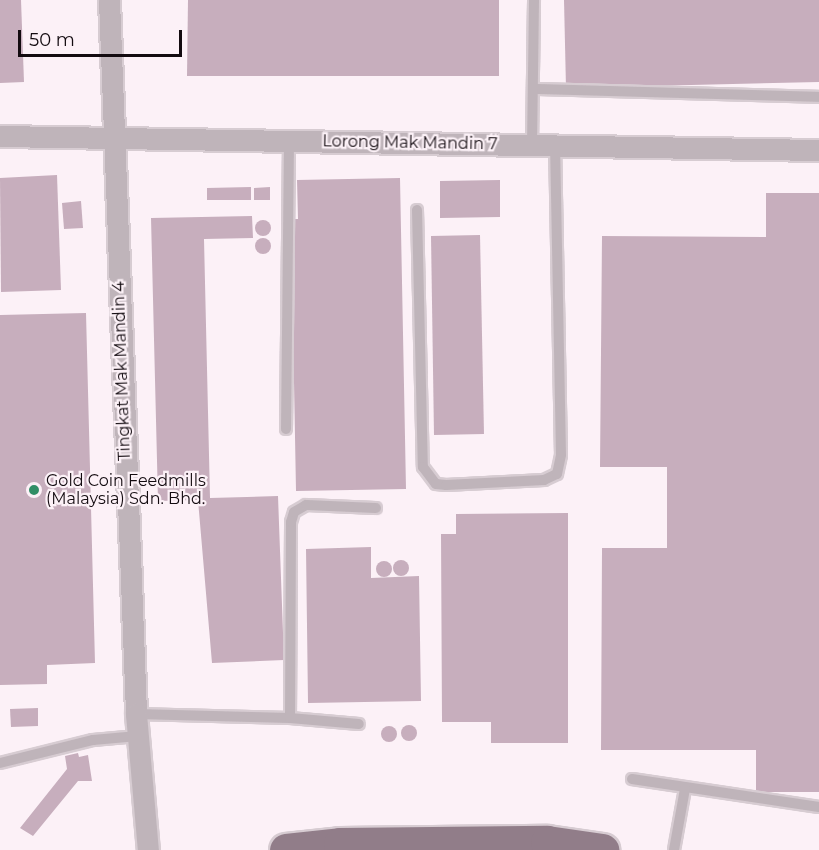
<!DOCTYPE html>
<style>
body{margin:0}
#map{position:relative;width:819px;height:850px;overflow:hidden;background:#fcf1f7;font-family:Montserrat,sans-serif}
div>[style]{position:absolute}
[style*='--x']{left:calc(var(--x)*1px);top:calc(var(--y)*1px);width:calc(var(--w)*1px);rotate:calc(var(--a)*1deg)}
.building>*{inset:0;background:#c7aebd}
.round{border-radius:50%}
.roads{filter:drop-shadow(2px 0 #d7ccd2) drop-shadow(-2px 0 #d7ccd2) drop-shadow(0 2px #d7ccd2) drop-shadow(0 -2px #d7ccd2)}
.service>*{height:10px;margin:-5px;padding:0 5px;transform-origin:5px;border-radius:5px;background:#bfb4ba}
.minor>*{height:21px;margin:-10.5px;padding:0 10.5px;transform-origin:10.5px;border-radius:10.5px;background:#bfb4ba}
.primary>*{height:33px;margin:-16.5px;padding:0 16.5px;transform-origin:16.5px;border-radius:16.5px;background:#917d89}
.dots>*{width:16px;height:16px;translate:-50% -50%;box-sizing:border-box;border:3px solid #fcf1f7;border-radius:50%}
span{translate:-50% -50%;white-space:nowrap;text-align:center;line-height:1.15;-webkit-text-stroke:4.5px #fcf1f7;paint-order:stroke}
.street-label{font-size:16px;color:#130b10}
.poi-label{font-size:16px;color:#130b10}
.left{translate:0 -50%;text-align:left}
.scale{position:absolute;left:18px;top:30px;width:164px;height:27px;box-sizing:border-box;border:3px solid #130b10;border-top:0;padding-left:8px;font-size:18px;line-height:21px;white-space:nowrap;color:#130b10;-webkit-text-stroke:4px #fcf1f7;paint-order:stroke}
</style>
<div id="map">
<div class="building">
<div style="clip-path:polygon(0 0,21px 0,24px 82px,0 83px)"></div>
<div style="clip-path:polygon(188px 0,499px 0,499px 76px,187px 76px)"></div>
<div style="clip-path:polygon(564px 0,819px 0,819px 82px,566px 88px)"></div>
<div style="clip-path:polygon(57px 175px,61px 290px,1px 292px,0 178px)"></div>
<div style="clip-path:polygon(400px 178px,406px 489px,296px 491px,291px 219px,298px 219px,297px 180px)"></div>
<div style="clip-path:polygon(500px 180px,500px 217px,440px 218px,440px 181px)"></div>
<div style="clip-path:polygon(251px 187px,251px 200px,207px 200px,207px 188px)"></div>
<div style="clip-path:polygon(270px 187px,270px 200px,254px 200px,254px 188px)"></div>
<div style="clip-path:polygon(766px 193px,819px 193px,819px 792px,756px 792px,756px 750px,601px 750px,602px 548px,667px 548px,667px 467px,600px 467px,602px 236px,766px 237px)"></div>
<div style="clip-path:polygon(81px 201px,83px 228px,64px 229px,62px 203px)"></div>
<div style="clip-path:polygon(252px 216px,253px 238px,204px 239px,210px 498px,278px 496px,284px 660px,212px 663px,198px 500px,158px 501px,151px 218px)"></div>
<div class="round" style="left:255px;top:220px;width:16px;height:16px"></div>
<div style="clip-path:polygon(480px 235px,484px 434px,434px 435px,431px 236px)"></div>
<div class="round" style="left:255px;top:238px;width:16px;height:16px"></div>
<div style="clip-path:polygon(86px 313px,95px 663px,47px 665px,47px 684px,0 685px,0 315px)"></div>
<div style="clip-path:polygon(568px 513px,568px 743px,491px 743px,491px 722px,442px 722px,441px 534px,456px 534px,456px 514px)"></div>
<div style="clip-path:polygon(371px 547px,371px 578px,419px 576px,421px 701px,308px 703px,306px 549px)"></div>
<div class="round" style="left:393px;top:560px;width:16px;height:16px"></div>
<div class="round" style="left:376px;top:561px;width:16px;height:16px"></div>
<div style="clip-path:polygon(38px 708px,38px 726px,11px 727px,10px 709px)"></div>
<div class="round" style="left:401px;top:725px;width:16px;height:16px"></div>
<div class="round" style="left:381px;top:726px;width:16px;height:16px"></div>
<div style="clip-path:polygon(78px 753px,79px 757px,88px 755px,92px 781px,78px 781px,33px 836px,20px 828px,67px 769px,65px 756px)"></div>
</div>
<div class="roads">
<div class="service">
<div style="--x:534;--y:89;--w:285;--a:1.6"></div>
<div style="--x:532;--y:145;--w:145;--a:-89.2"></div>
<div style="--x:417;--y:210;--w:257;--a:88.7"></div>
<div style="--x:423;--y:467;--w:21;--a:53"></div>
<div style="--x:436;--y:484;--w:10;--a:6"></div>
<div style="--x:446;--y:485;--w:98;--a:-2.9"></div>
<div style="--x:544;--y:480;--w:14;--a:-25"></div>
<div style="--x:557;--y:474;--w:19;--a:-78"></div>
<div style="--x:561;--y:455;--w:310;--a:-91.1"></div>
<div style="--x:286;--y:429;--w:288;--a:-89.4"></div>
<div style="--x:136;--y:714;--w:154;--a:1.5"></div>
<div style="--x:290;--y:718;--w:69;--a:5"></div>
<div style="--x:290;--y:718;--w:196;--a:-89.7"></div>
<div style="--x:291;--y:522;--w:10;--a:-73"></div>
<div style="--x:294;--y:512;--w:14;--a:-30"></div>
<div style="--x:306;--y:505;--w:70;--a:2.5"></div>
<div style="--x:0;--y:763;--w:96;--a:-13.9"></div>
<div style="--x:93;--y:740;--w:45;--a:-5.1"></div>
<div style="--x:632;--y:779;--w:189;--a:8.5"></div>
<div style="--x:674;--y:850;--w:62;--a:-79.8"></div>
</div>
<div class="minor">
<div style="--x:109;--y:0;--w:715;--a:87.83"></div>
<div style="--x:136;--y:714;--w:137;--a:85"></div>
<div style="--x:0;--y:136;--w:819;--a:0.98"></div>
</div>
<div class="primary">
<div style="--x:286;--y:850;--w:54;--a:-6.3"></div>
<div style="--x:340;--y:844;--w:207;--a:-0.6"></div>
<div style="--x:547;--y:842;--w:56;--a:8.3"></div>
</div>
</div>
<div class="dots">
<div style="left:34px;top:490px;background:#318e66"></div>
</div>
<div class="street-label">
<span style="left:410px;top:143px;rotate:1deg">Lorong Mak Mandin 7</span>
<span style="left:122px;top:371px;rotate:-92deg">Tingkat Mak Mandin 4</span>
</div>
<div class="poi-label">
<span class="left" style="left:46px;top:490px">Gold Coin Feedmills<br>(Malaysia) Sdn. Bhd.</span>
</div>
<div class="scale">50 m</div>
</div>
